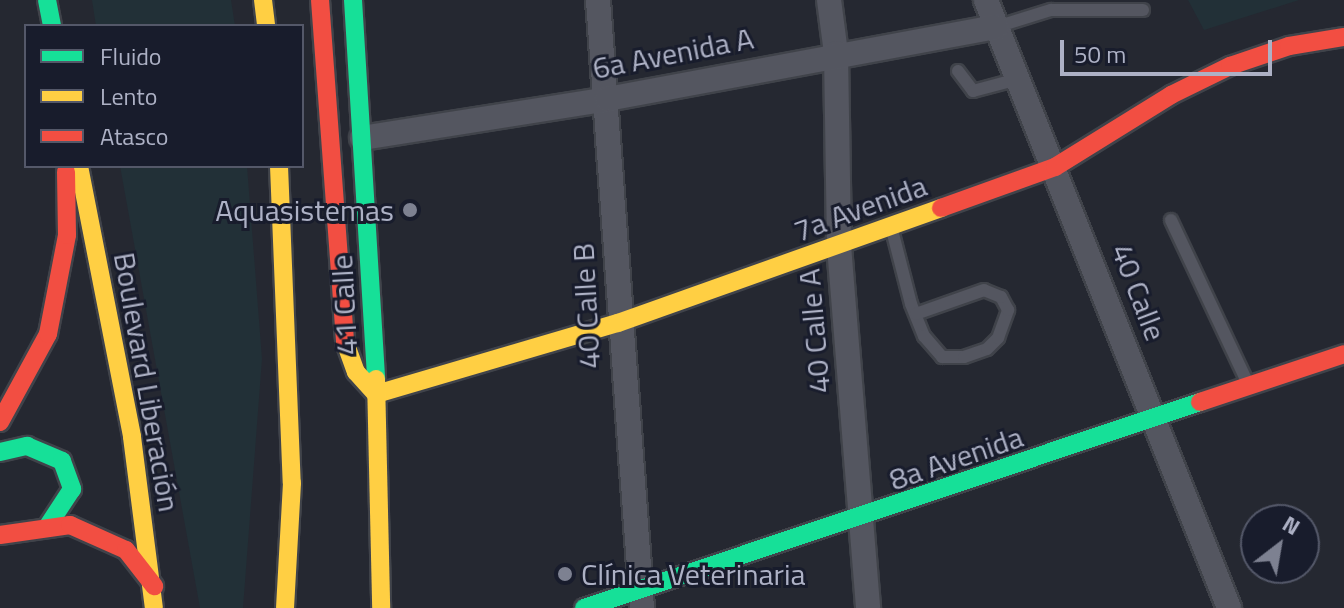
<!DOCTYPE html>
<meta charset="utf-8">
<style>
body{margin:0}
#map{position:relative;width:1344px;height:608px;overflow:hidden;background:#252831;font-family:"Titillium Web",sans-serif}
div>[style]{position:absolute}
[style*='--x']{left:calc(var(--x)*1px);top:calc(var(--y)*1px);width:calc(var(--w)*1px);rotate:calc(var(--a)*1deg)}
.green>*{inset:0;background:#223037}
.roads{filter:drop-shadow(2px 0 #40434a) drop-shadow(-2px 0 #40434a) drop-shadow(0 2px #40434a) drop-shadow(0 -2px #40434a)}
.lane>*{height:12px;margin:-6px;padding:0 6px;transform-origin:6px;border-radius:6px;background:#545660}
.street>*{height:24px;margin:-12px;padding:0 12px;transform-origin:12px;border-radius:12px;background:#545660}
.fast>*{height:18px;margin:-9px;padding:0 9px;transform-origin:9px;border-radius:9px;background:#16e098}
.slow>*{height:18px;margin:-9px;padding:0 9px;transform-origin:9px;border-radius:9px;background:#ffcf43}
.jam>*{height:18px;margin:-9px;padding:0 9px;transform-origin:9px;border-radius:9px;background:#f24e42}
.dots>*{width:22px;height:22px;translate:-50% -50%;box-sizing:border-box;border:4px solid #181c2c;border-radius:50%}
span{translate:-50% -50%;white-space:nowrap;text-align:center;line-height:1.15;-webkit-text-stroke:6px #181c2c;paint-order:stroke}
.street-label{font-size:30px;color:#adb1c5}
.poi-label{font-size:30px;color:#adb1c5}
.right{translate:-100% -50%;text-align:right}
.left{translate:0 -50%;text-align:left}
.legend{position:absolute;left:24px;top:24px;width:280px;height:144px;box-sizing:border-box;background:#181c2c;border:2px solid #545869;margin:0;padding:10px 14px;list-style:none;font-size:24px;color:#adb1c5}
.legend li{display:flex;align-items:center;gap:16px;height:40px}
.legend b{width:40px;border:2px solid #545869}
.north{position:absolute;left:1240px;top:504px;width:80px;height:80px;box-sizing:border-box;background:#181c2c;border:2px solid #545869;border-radius:50%;rotate:31deg;font-size:22px;font-weight:700;line-height:32px;text-align:center;color:#adb1c5}
.north::after{content:'';display:block;margin:auto;width:28px;height:36px;background:#7d8191;clip-path:polygon(50% 0,100% 100%,50% 72%,0 100%)}
.scale{position:absolute;left:1060px;top:40px;width:212px;height:36px;box-sizing:border-box;border:4px solid #adb1c5;border-top:0;padding-left:10px;font-size:24px;line-height:28px;white-space:nowrap;color:#adb1c5;-webkit-text-stroke:6px #181c2c;paint-order:stroke}
</style>
<div id="map">
<div class="green">
<div style="clip-path:polygon(92px 0,231px 0,235px 26px,96px 26px)"></div>
<div style="clip-path:polygon(1188px 0,1299px 0,1204px 30px)"></div>
<div style="clip-path:polygon(120px 166px,247px 166px,262px 359px,243px 608px,200px 608px)"></div>
</div>
<div class="roads">
<div class="lane">
<div style="--x:996;--y:27;--w:58;--a:-17.2"></div>
<div style="--x:1051;--y:10;--w:92;--a:0"></div>
<div style="--x:958;--y:71;--w:25;--a:53"></div>
<div style="--x:973;--y:91;--w:47;--a:-14.9"></div>
<div style="--x:1171;--y:220;--w:181;--a:64.8"></div>
<div style="--x:892;--y:230;--w:76;--a:75.6"></div>
<div style="--x:911;--y:304;--w:35;--a:68"></div>
<div style="--x:924;--y:336;--w:28;--a:49"></div>
<div style="--x:942;--y:357;--w:22;--a:0"></div>
<div style="--x:964;--y:357;--w:24;--a:-19"></div>
<div style="--x:987;--y:349;--w:16;--a:-45"></div>
<div style="--x:998;--y:338;--w:30;--a:-70"></div>
<div style="--x:1008;--y:310;--w:15;--a:-118"></div>
<div style="--x:1001;--y:297;--w:18;--a:-158"></div>
<div style="--x:984;--y:290;--w:72;--a:160.6"></div>
</div>
<div class="street">
<div style="--x:598;--y:0;--w:610;--a:85.86"></div>
<div style="--x:829;--y:0;--w:53;--a:82.5"></div>
<div style="--x:836;--y:53;--w:193;--a:89.1"></div>
<div style="--x:839;--y:246;--w:363;--a:85.4"></div>
<div style="--x:986;--y:0;--w:655;--a:68.21"></div>
<div style="--x:362;--y:138;--w:248;--a:-9"></div>
<div style="--x:607;--y:99;--w:396;--a:-10.5"></div>
</div>
<div class="fast">
<div style="--x:47;--y:0;--w:26;--a:79"></div>
<div style="--x:353;--y:0;--w:380;--a:86.5"></div>
<div style="--x:0;--y:452;--w:28;--a:-13"></div>
<div style="--x:27;--y:446;--w:38;--a:23"></div>
<div style="--x:62;--y:461;--w:30;--a:70"></div>
<div style="--x:72;--y:489;--w:42;--a:123.3"></div>
<div style="--x:584;--y:608;--w:650;--a:-18.49"></div>
</div>
<div class="slow">
<div style="--x:263;--y:0;--w:26;--a:83"></div>
<div style="--x:79;--y:166;--w:276;--a:78.9"></div>
<div style="--x:132;--y:437;--w:172;--a:82.7"></div>
<div style="--x:279;--y:166;--w:317;--a:87.7"></div>
<div style="--x:292;--y:483;--w:125;--a:93.2"></div>
<div style="--x:345;--y:342;--w:32;--a:70"></div>
<div style="--x:356;--y:372;--w:30;--a:48"></div>
<div style="--x:376;--y:394;--w:252;--a:-16.4"></div>
<div style="--x:618;--y:323;--w:343;--a:-19.6"></div>
<div style="--x:376;--y:379;--w:229;--a:88.7"></div>
</div>
<div class="jam">
<div style="--x:320;--y:0;--w:343;--a:85.8"></div>
<div style="--x:941;--y:208;--w:121;--a:-19.8"></div>
<div style="--x:1055;--y:167;--w:137;--a:-31.8"></div>
<div style="--x:1171;--y:95;--w:66;--a:-26.2"></div>
<div style="--x:1230;--y:66;--w:62;--a:-18.7"></div>
<div style="--x:1289;--y:46;--w:56;--a:-9.3"></div>
<div style="--x:1200;--y:402;--w:152;--a:-18.4"></div>
<div style="--x:0;--y:422;--w:100;--a:-61.4"></div>
<div style="--x:48;--y:334;--w:101;--a:-79.1"></div>
<div style="--x:67;--y:235;--w:63;--a:-90.9"></div>
<div style="--x:0;--y:535;--w:71;--a:-8.1"></div>
<div style="--x:70;--y:525;--w:61;--a:24.1"></div>
<div style="--x:126;--y:550;--w:46;--a:52.1"></div>
</div>
</div>
<div class="dots">
<div style="left:410px;top:210px;background:#7d8191"></div>
<div style="left:565px;top:574px;background:#7d8191"></div>
</div>
<div class="street-label">
<span style="left:673px;top:53px;rotate:-11deg">6a Avenida A</span>
<span style="left:860px;top:208px;rotate:-20deg">7a Avenida</span>
<span style="left:1139px;top:292px;rotate:69deg">40 Calle</span>
<span style="left:344px;top:305px;rotate:-93deg">41 Calle</span>
<span style="left:586px;top:306px;rotate:-93deg">40 Calle B</span>
<span style="left:814px;top:331px;rotate:-95deg">40 Calle A</span>
<span style="left:147px;top:382px;rotate:80deg">Boulevard Liberación</span>
<span style="left:956px;top:458px;rotate:-19deg">8a Avenida</span>
</div>
<div class="poi-label">
<span class="right" style="left:394px;top:210px">Aquasistemas</span>
<span class="left" style="left:581px;top:574px">Clínica Veterinaria</span>
</div>
<ul class="legend">
<li><b style="height:10px;background:#16e098"></b>Fluido</li>
<li><b style="height:10px;background:#ffcf43"></b>Lento</li>
<li><b style="height:10px;background:#f24e42"></b>Atasco</li>
</ul>
<div class="north">N</div>
<div class="scale">50 m</div>
</div>
